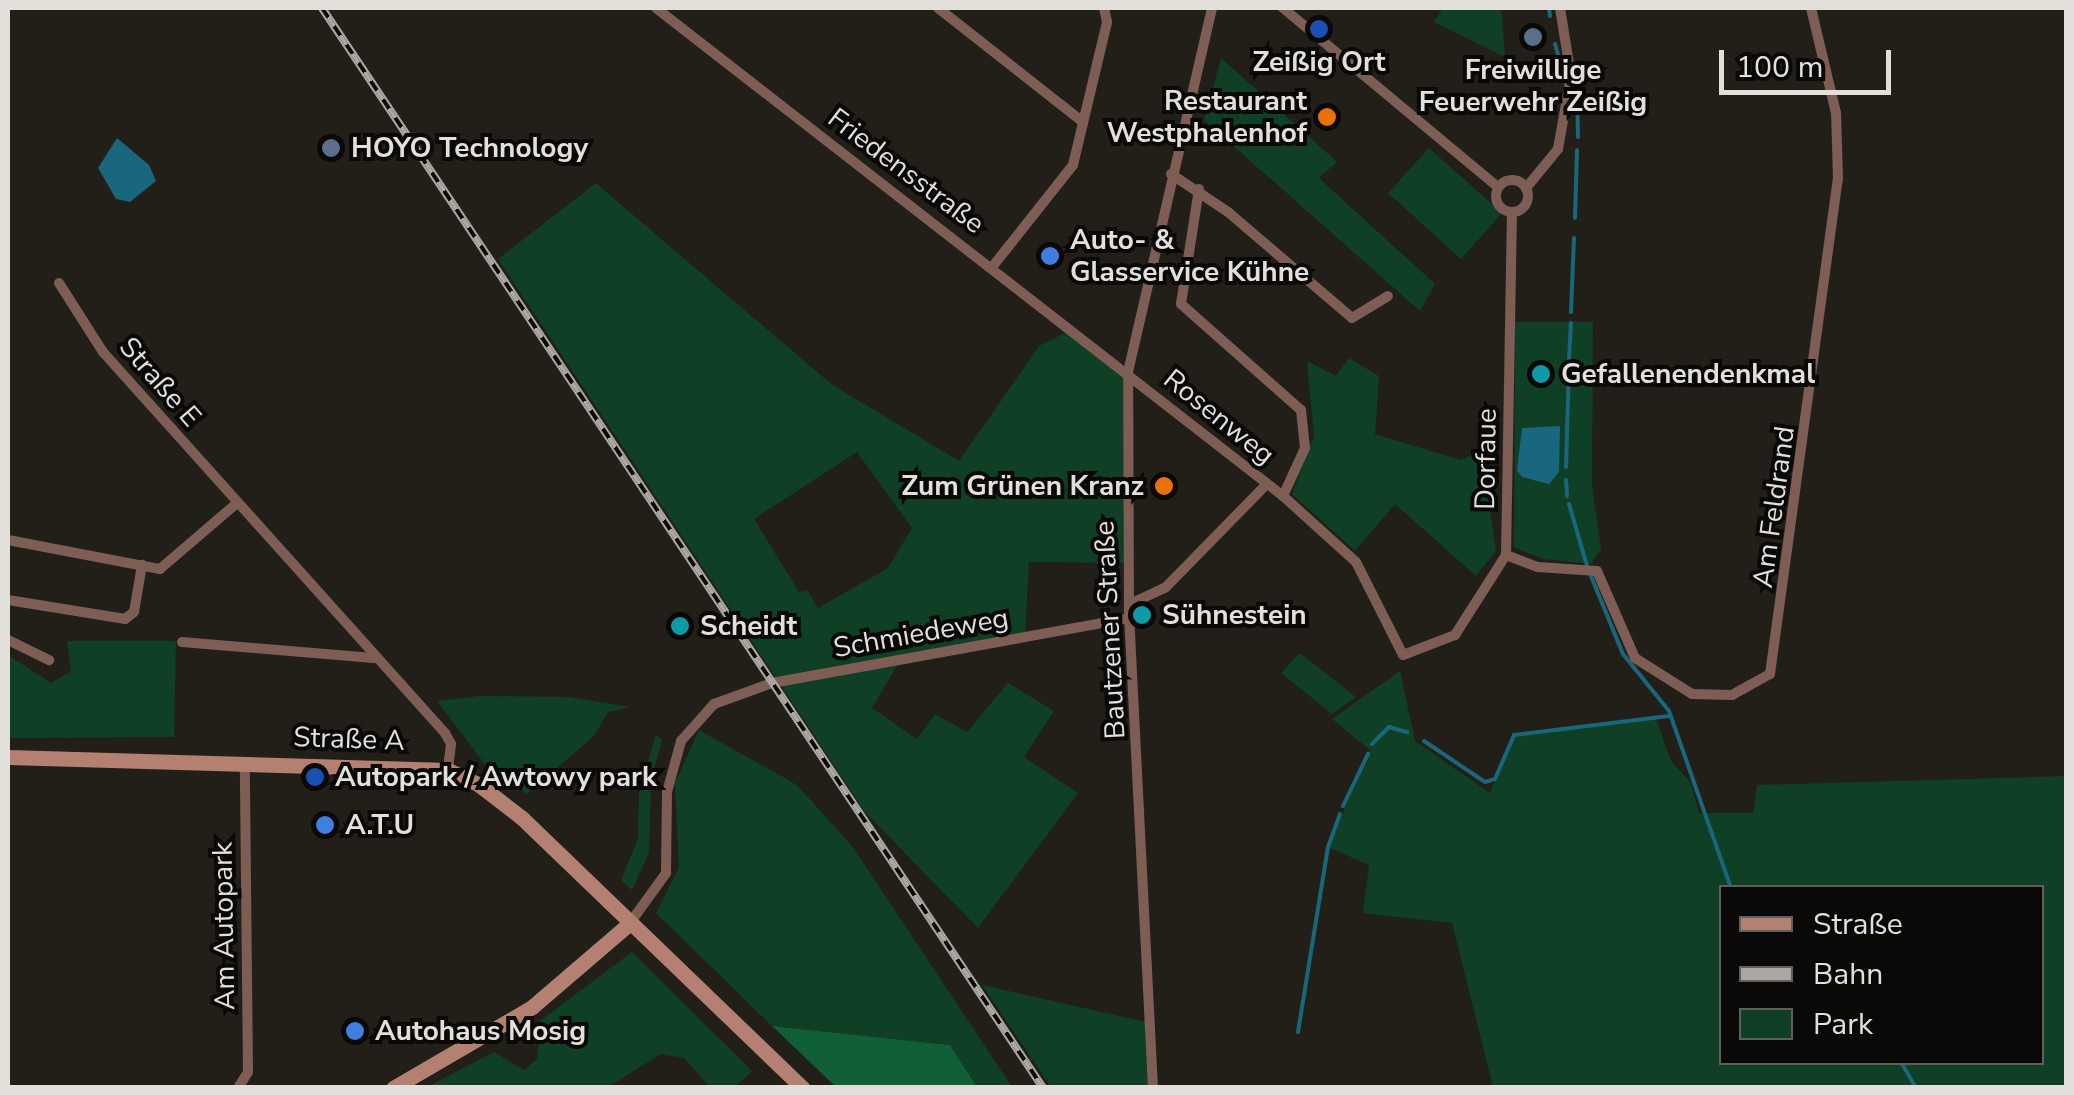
<!DOCTYPE html>
<meta charset="utf-8">
<style>
body{margin:0}
#map{position:relative;width:2074px;height:1095px;overflow:hidden;background:#221f19;font-family:"Nunito Sans",sans-serif}
div>[style]{position:absolute}
[style*='--x']{left:calc(var(--x)*1px);top:calc(var(--y)*1px);width:calc(var(--w)*1px);rotate:calc(var(--a)*1deg)}
.green>*{inset:0;background:#0f3f25}
.forest>*{inset:0;background:#105f37}
.water>*{inset:0;background:#19677c}
.stream>*{height:4px;margin:-2px;padding:0 2px;transform-origin:2px;border-radius:2px;background:#19677c}
.street>*{height:10px;margin:-5px;padding:0 5px;transform-origin:5px;border-radius:5px;background:#7d5d54}
.street>.ring{margin:-5px;padding:0;box-sizing:content-box;background:none;border:10px solid #7d5d54;border-radius:50%}
.secondary>*{height:15px;margin:-7.5px;padding:0 7.5px;transform-origin:7.5px;border-radius:7.5px;background:#b38071}
.rail>*{height:8px;margin-top:-4px;transform-origin:0;background:repeating-linear-gradient(90deg,#0a0907 0 11px,#aba8a4 0 22px);box-sizing:border-box;border-block:2px solid #aba8a4}
.dots>*{width:28px;height:28px;translate:-50% -50%;box-sizing:border-box;border:5px solid #0a0907;border-radius:50%}
span{translate:-50% -50%;white-space:nowrap;text-align:center;line-height:1.15;-webkit-text-stroke:8px #0a0907;paint-order:stroke}
.poi-label{font-size:28px;color:#e3e0dc;font-weight:700}
.right{translate:-100% -50%;text-align:right}
.left{translate:0 -50%;text-align:left}
.street-label{font-size:28px;color:#e3e0dc}
.frame{position:absolute;inset:0;border:10px solid #e3e0dc;pointer-events:none}
.legend{position:absolute;left:1719px;top:885px;width:325px;height:180px;box-sizing:border-box;background:#0a0907;border:2px solid #615f5c;margin:0;padding:12px 18px;list-style:none;font-size:30px;color:#e3e0dc}
.legend li{display:flex;align-items:center;gap:20px;height:50px}
.legend b{width:50px;border:2px solid #615f5c}
.scale{position:absolute;left:1719px;top:50px;width:172px;height:45px;box-sizing:border-box;border:5px solid #e3e0dc;border-top:0;padding-left:12px;font-size:30px;line-height:35px;white-space:nowrap;color:#e3e0dc;-webkit-text-stroke:8px #0a0907;paint-order:stroke}
</style>
<div id="map">
<div class="green">
<div style="clip-path:polygon(1443px 8px,1501px 8px,1505px 57px,1434px 22px)"></div>
<div style="clip-path:polygon(1221px 58px,1337px 162px,1319px 178px,1435px 284px,1420px 311px,1204px 120px)"></div>
<div style="clip-path:polygon(1429px 148px,1502px 213px,1461px 259px,1388px 193px)"></div>
<div style="clip-path:polygon(evenodd,596px 183px,831px 384px,959px 461px,1039px 346px,1073px 329px,1127px 372px,1127px 563px,1029px 562px,1025px 637px,901px 659px,872px 708px,917px 739px,935px 714px,967px 732px,1008px 683px,1054px 711px,1024px 757px,1078px 793px,978px 928px,865px 812px,498px 259px,596px 183px,857px 452px,912px 528px,888px 568px,818px 608px,807px 590px,799px 592px,754px 519px,857px 452px)"></div>
<div style="clip-path:polygon(1515px 322px,1593px 322px,1592px 485px,1601px 549px,1591px 564px,1543px 559px,1514px 547px)"></div>
<div style="clip-path:polygon(1349px 358px,1379px 376px,1375px 434px,1461px 460px,1481px 451px,1496px 551px,1476px 576px,1395px 504px,1355px 551px,1292px 494px,1314px 436px,1307px 361px,1336px 376px)"></div>
<div style="clip-path:polygon(67px 641px,176px 641px,174px 737px,8px 738px,8px 655px,51px 683px,71px 671px)"></div>
<div style="clip-path:polygon(1300px 653px,1356px 697px,1332px 714px,1281px 673px)"></div>
<div style="clip-path:polygon(evenodd,1400px 671px,1415px 741px,1490px 793px,1514px 735px,1656px 718px,1671px 761px,1691px 783px,1699px 813px,1753px 813px,1757px 785px,2066px 776px,2066px 1087px,1493px 1087px,1452px 923px,1363px 913px,1369px 865px,1328px 847px,1370px 750px,1332px 719px,1400px 671px,1722px 888px,2042px 888px,2042px 1062px,1722px 1062px,1722px 888px)"></div>
<div style="clip-path:polygon(479px 696px,569px 697px,630px 707px,608px 712px,594px 736px,527px 794px,487px 767px,437px 701px)"></div>
<div style="clip-path:polygon(699px 730px,797px 785px,852px 846px,1012px 1087px,977px 1087px,950px 1045px,772px 1026px,656px 913px,679px 867px,675px 783px)"></div>
<div style="clip-path:polygon(656px 734px,662px 741px,651px 779px,649px 853px,632px 890px,621px 880px,638px 839px,639px 794px)"></div>
<div style="clip-path:polygon(632px 952px,752px 1071px,735px 1087px,710px 1087px,684px 1058px,661px 1054px,608px 1087px,427px 1087px,494px 1052px,524px 1070px,537px 1059px,539px 1039px,532px 1027px)"></div>
<div style="clip-path:polygon(982px 985px,1146px 1022px,1149px 1087px,1051px 1087px)"></div>
</div>
<div class="forest">
<div style="clip-path:polygon(772px 1026px,950px 1045px,977px 1087px,836px 1087px)"></div>
</div>
<div class="water">
<div style="clip-path:polygon(117px 138px,149px 165px,156px 181px,130px 202px,116px 199px,98px 168px)"></div>
<div style="clip-path:polygon(1560px 426px,1559px 472px,1549px 484px,1522px 477px,1517px 471px,1522px 428px)"></div>
</div>
<div class="stream">
<div style="--x:1549;--y:8;--w:8;--a:83"></div>
<div style="--x:1555;--y:44;--w:37;--a:74"></div>
<div style="--x:1577;--y:88;--w:49;--a:88.8"></div>
<div style="--x:1575;--y:218;--w:68;--a:-88.3"></div>
<div style="--x:1571;--y:312;--w:74;--a:-87.7"></div>
<div style="--x:1569;--y:360;--w:37;--a:-87"></div>
<div style="--x:1566;--y:467;--w:99;--a:-88.3"></div>
<div style="--x:1566;--y:480;--w:16;--a:86"></div>
<div style="--x:1569;--y:504;--w:65;--a:73.8"></div>
<div style="--x:1591;--y:576;--w:84;--a:67.7"></div>
<div style="--x:1623;--y:654;--w:73;--a:51.1"></div>
<div style="--x:1669;--y:711;--w:188;--a:70.7"></div>
<div style="--x:1424;--y:741;--w:73;--a:33.9"></div>
<div style="--x:1485;--y:782;--w:10;--a:-17"></div>
<div style="--x:1495;--y:779;--w:48;--a:-66.6"></div>
<div style="--x:1514;--y:735;--w:156;--a:-7"></div>
<div style="--x:1372;--y:744;--w:24;--a:-45"></div>
<div style="--x:1389;--y:727;--w:19;--a:16"></div>
<div style="--x:1343;--y:806;--w:58;--a:-64.3"></div>
<div style="--x:1298;--y:1032;--w:187;--a:-80.8"></div>
<div style="--x:1328;--y:847;--w:35;--a:-70"></div>
<div style="--x:1901;--y:1062;--w:30;--a:60"></div>
</div>
<div class="street">
<div style="--x:656;--y:8;--w:795;--a:37.89"></div>
<div style="--x:1283;--y:496;--w:98;--a:42.1"></div>
<div style="--x:1356;--y:562;--w:104;--a:63.2"></div>
<div style="--x:1403;--y:655;--w:56;--a:-21"></div>
<div style="--x:1455;--y:635;--w:95;--a:-57.5"></div>
<div style="--x:1506;--y:555;--w:343;--a:-89"></div>
<div style="--x:938;--y:8;--w:184;--a:38.2"></div>
<div style="--x:1283;--y:8;--w:280;--a:39.8"></div>
<div style="--x:1171;--y:174;--w:69;--a:33.7"></div>
<div style="--x:1228;--y:212;--w:163;--a:40.5"></div>
<div style="--x:1352;--y:318;--w:42;--a:-31.4"></div>
<div class="ring" style="left:1496px;top:180px;width:22px;height:22px"></div>
<div style="--x:1526;--y:188;--w:50;--a:-50.6"></div>
<div style="--x:1558;--y:149;--w:74;--a:-79.9"></div>
<div style="--x:1571;--y:76;--w:69;--a:-99.2"></div>
<div style="--x:1199;--y:189;--w:116;--a:98.9"></div>
<div style="--x:1181;--y:304;--w:160;--a:41.5"></div>
<div style="--x:1301;--y:410;--w:38;--a:84"></div>
<div style="--x:1305;--y:448;--w:53;--a:114.6"></div>
<div style="--x:993;--y:266;--w:129;--a:-51.6"></div>
<div style="--x:1073;--y:165;--w:147;--a:-76.6"></div>
<div style="--x:1107;--y:22;--w:14;--a:-102"></div>
<div style="--x:59;--y:283;--w:82;--a:57.5"></div>
<div style="--x:103;--y:352;--w:512;--a:48.09"></div>
<div style="--x:445;--y:733;--w:13;--a:61"></div>
<div style="--x:451;--y:744;--w:26;--a:97"></div>
<div style="--x:8;--y:540;--w:155;--a:10.8"></div>
<div style="--x:160;--y:569;--w:101;--a:-40.6"></div>
<div style="--x:1506;--y:555;--w:34;--a:21"></div>
<div style="--x:1538;--y:567;--w:59;--a:3.9"></div>
<div style="--x:1597;--y:571;--w:95;--a:66.4"></div>
<div style="--x:1635;--y:658;--w:67;--a:32.3"></div>
<div style="--x:1692;--y:694;--w:40;--a:1.4"></div>
<div style="--x:1732;--y:695;--w:43;--a:-28.9"></div>
<div style="--x:1770;--y:674;--w:500;--a:-82.2"></div>
<div style="--x:1838;--y:179;--w:66;--a:-91.7"></div>
<div style="--x:1836;--y:113;--w:108;--a:-103.4"></div>
<div style="--x:8;--y:600;--w:119;--a:9.2"></div>
<div style="--x:125;--y:619;--w:11;--a:-38"></div>
<div style="--x:134;--y:612;--w:48;--a:-80.3"></div>
<div style="--x:1130;--y:604;--w:40;--a:-25"></div>
<div style="--x:1166;--y:587;--w:144;--a:-45.6"></div>
<div style="--x:8;--y:640;--w:46;--a:26"></div>
<div style="--x:182;--y:642;--w:192;--a:4.8"></div>
<div style="--x:630;--y:923;--w:62;--a:-54.2"></div>
<div style="--x:666;--y:873;--w:81;--a:-89.3"></div>
<div style="--x:667;--y:792;--w:53;--a:-74.6"></div>
<div style="--x:681;--y:741;--w:50;--a:-48.3"></div>
<div style="--x:714;--y:704;--w:62;--a:-19.9"></div>
<div style="--x:772;--y:683;--w:363;--a:-10.3"></div>
<div style="--x:238;--y:1088;--w:19;--a:-58"></div>
<div style="--x:248;--y:1072;--w:310;--a:-90.6"></div>
<div style="--x:1153;--y:1088;--w:471;--a:-92.9"></div>
<div style="--x:1129;--y:618;--w:246;--a:-90.2"></div>
<div style="--x:1128;--y:372;--w:374;--a:-77"></div>
</div>
<div class="secondary">
<div style="--x:8;--y:757;--w:440;--a:1.7"></div>
<div style="--x:448;--y:770;--w:33;--a:25"></div>
<div style="--x:478;--y:784;--w:56;--a:37.7"></div>
<div style="--x:522;--y:818;--w:390;--a:43.9"></div>
<div style="--x:393;--y:1088;--w:161;--a:-30.2"></div>
<div style="--x:532;--y:1007;--w:129;--a:-40.6"></div>
</div>
<div class="rail">
<div style="--x:322;--y:8;--w:1299;--a:56.27"></div>
</div>
<div class="dots">
<div style="left:1319px;top:29px;background:#1a4fb4"></div>
<div style="left:1533px;top:37px;background:#5c6f8a"></div>
<div style="left:1327px;top:117px;background:#e8710a"></div>
<div style="left:331px;top:148px;background:#5c6f8a"></div>
<div style="left:1050px;top:256px;background:#3f7fe0"></div>
<div style="left:1541px;top:374px;background:#0f9aa8"></div>
<div style="left:1164px;top:486px;background:#e8710a"></div>
<div style="left:1142px;top:615px;background:#0f9aa8"></div>
<div style="left:680px;top:626px;background:#0f9aa8"></div>
<div style="left:315px;top:777px;background:#1a4fb4"></div>
<div style="left:325px;top:825px;background:#3f7fe0"></div>
<div style="left:355px;top:1031px;background:#3f7fe0"></div>
</div>
<div class="poi-label">
<span style="left:1319px;top:62px">Zeißig Ort</span>
<span style="left:1533px;top:86px">Freiwillige<br>Feuerwehr Zeißig</span>
<span class="right" style="left:1307px;top:117px">Restaurant<br>Westphalenhof</span>
<span class="left" style="left:351px;top:148px">HOYO Technology</span>
<span class="left" style="left:1070px;top:256px">Auto- &amp;<br>Glasservice Kühne</span>
<span class="left" style="left:1561px;top:374px">Gefallenendenkmal</span>
<span class="right" style="left:1144px;top:486px">Zum Grünen Kranz</span>
<span class="left" style="left:1162px;top:615px">Sühnestein</span>
<span class="left" style="left:700px;top:626px">Scheidt</span>
<span class="left" style="left:335px;top:777px">Autopark / Awtowy park</span>
<span class="left" style="left:345px;top:825px">A.T.U</span>
<span class="left" style="left:375px;top:1031px">Autohaus Mosig</span>
</div>
<div class="street-label">
<span style="left:906px;top:171px;rotate:37deg">Friedensstraße</span>
<span style="left:160px;top:382px;rotate:49deg">Straße E</span>
<span style="left:1219px;top:417px;rotate:39deg">Rosenweg</span>
<span style="left:1486px;top:459px;rotate:-89deg">Dorfaue</span>
<span style="left:1774px;top:507px;rotate:-82deg">Am Feldrand</span>
<span style="left:1110px;top:630px;rotate:-93deg">Bautzener Straße</span>
<span style="left:921px;top:633px;rotate:-10deg">Schmiedeweg</span>
<span style="left:349px;top:739px;rotate:2deg">Straße A</span>
<span style="left:224px;top:926px;rotate:-91deg">Am Autopark</span>
</div>
<div class="frame"></div>
<ul class="legend">
<li><b style="height:12px;background:#b38071"></b>Straße</li>
<li><b style="height:12px;background:#aba8a4"></b>Bahn</li>
<li><b style="height:28px;background:#0f3f25"></b>Park</li>
</ul>
<div class="scale">100 m</div>
</div>
